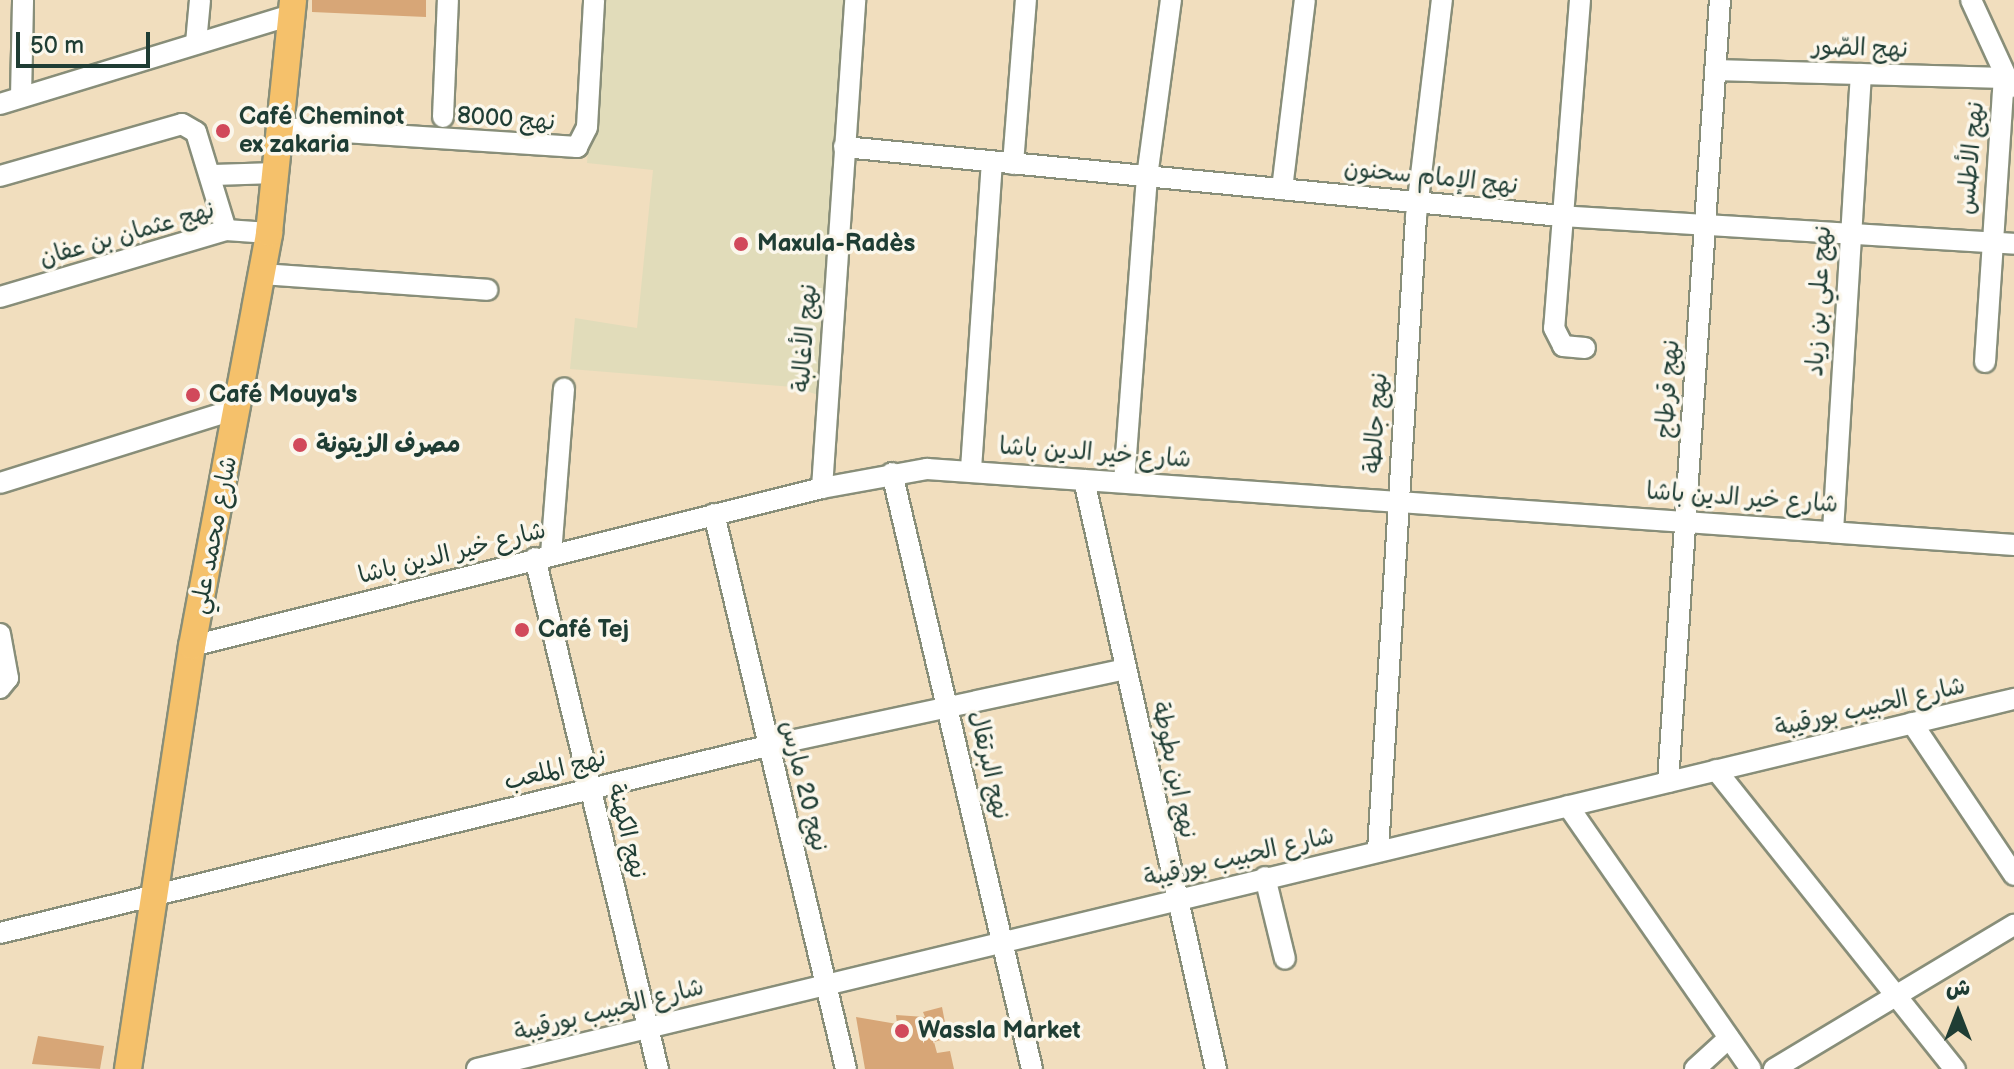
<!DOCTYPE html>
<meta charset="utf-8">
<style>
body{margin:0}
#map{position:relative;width:2014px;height:1069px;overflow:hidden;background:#f1debe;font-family:"Balsamiq Sans","Playpen Sans Arabic",sans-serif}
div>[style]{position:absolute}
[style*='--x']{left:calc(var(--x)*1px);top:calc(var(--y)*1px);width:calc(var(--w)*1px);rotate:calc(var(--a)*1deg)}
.built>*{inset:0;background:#e1dcba}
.building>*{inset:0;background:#d7a677}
.roads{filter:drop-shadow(2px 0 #888e79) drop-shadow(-2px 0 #888e79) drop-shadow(0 2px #888e79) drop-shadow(0 -2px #888e79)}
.minor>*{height:20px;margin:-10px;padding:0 10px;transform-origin:10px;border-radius:10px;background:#fff}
.major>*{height:26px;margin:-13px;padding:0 13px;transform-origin:13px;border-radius:13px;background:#f5c16b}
.dots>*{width:22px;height:22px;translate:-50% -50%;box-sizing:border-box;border:4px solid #fbf7ec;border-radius:50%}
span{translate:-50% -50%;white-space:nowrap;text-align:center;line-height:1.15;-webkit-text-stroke:7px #fbf7ec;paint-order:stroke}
.street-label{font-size:24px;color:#1f3d34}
.poi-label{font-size:24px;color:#1f3d34;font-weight:700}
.left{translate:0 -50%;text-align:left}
.north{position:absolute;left:1918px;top:973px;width:80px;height:80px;-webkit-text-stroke:6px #fbf7ec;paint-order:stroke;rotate:0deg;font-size:22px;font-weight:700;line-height:32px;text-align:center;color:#1f3d34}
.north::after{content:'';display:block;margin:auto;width:28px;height:36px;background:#1f3d34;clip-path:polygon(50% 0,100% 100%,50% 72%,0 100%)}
.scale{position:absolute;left:16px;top:32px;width:134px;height:36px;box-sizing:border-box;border:4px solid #1f3d34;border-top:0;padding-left:10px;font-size:24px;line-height:28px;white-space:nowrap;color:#1f3d34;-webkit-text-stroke:6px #fbf7ec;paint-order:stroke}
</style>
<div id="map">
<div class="built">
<div style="clip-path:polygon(599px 0,850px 0,828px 398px,793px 387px,570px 369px,575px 318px,637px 328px,653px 170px,587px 163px)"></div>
</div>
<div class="building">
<div style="clip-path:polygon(312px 0,426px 0,426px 17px,312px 12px)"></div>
<div style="clip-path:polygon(942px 1007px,948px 1038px,934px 1042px,937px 1053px,950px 1051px,954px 1069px,865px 1069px,856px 1017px,897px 1024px,896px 1015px,925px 1017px,923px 1012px)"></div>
<div style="clip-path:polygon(38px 1036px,104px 1046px,100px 1069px,32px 1064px)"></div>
</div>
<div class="roads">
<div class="minor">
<div style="--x:1580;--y:0;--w:329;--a:94.5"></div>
<div style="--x:1554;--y:328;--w:20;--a:63"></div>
<div style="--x:1563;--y:346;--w:22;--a:5"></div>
<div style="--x:1971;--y:0;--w:96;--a:65.3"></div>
<div style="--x:196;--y:43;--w:43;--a:-84.7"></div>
<div style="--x:1715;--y:70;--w:289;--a:1.6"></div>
<div style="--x:21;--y:97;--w:97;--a:-88.8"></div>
<div style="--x:0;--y:104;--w:305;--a:-17"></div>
<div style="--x:443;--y:117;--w:117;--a:-87.6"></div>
<div style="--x:282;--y:128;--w:296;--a:3.7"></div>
<div style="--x:577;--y:147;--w:22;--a:-63"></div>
<div style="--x:587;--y:127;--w:127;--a:-86.8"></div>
<div style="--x:844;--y:147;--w:719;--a:5.5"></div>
<div style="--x:1560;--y:216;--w:455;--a:3.5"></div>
<div style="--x:1013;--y:164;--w:165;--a:-85.5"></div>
<div style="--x:213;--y:175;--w:63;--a:-1.8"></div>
<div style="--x:0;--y:176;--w:189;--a:-15.9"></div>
<div style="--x:182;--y:124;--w:16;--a:30"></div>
<div style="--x:196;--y:132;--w:102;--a:73"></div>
<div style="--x:1282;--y:189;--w:190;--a:-83.1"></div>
<div style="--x:261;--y:274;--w:227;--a:4"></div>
<div style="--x:0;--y:297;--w:236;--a:-16.5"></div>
<div style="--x:226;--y:230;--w:43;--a:4"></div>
<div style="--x:1985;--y:362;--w:285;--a:-86.2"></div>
<div style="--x:971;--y:469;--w:308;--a:-86.1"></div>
<div style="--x:892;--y:473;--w:612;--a:76.78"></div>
<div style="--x:1084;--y:480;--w:604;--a:77.37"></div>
<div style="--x:1124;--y:482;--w:306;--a:-85.7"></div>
<div style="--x:1147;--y:177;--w:179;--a:-82.3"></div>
<div style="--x:0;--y:483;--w:250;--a:-17.4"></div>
<div style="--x:822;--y:488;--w:489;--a:-86.1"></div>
<div style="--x:714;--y:514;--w:570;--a:76.62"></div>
<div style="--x:1833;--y:531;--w:458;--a:-86.5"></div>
<div style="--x:551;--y:554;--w:166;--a:-85.5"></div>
<div style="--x:535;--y:558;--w:526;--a:76.47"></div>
<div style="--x:0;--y:634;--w:45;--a:79.7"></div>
<div style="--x:8;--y:678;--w:13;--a:129"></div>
<div style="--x:192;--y:646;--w:650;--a:-14.08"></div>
<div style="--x:822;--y:488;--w:107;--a:-10.3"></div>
<div style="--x:927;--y:469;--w:1090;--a:4"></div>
<div style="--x:1912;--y:723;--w:183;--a:56.1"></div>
<div style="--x:1716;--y:770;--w:383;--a:51.4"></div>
<div style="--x:1668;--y:782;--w:784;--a:-86.2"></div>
<div style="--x:1568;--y:806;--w:320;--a:55.2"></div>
<div style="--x:1378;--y:851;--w:635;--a:-86.57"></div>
<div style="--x:1416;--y:217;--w:219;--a:-83.2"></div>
<div style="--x:1265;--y:877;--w:84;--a:76.3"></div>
<div style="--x:0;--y:933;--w:789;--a:-13.7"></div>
<div style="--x:767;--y:746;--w:367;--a:-12.1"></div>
<div style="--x:477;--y:1069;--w:1581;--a:-13.54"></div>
<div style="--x:1695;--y:1069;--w:46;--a:-42.4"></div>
<div style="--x:1774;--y:1069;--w:280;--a:-31"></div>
</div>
<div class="major">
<div style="--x:128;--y:1069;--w:428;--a:-81.4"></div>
<div style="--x:192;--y:646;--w:420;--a:-79.4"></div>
<div style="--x:269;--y:233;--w:234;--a:-84.1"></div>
</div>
</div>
<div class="dots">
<div style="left:223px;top:131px;background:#d1495b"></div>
<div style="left:741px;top:244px;background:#d1495b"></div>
<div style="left:193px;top:395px;background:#d1495b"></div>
<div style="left:300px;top:445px;background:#d1495b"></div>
<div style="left:522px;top:630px;background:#d1495b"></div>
<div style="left:902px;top:1031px;background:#d1495b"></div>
</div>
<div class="street-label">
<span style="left:1860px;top:48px;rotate:2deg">نهج الصّور</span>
<span style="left:506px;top:119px;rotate:4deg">نهج 8000</span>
<span style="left:1971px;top:158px;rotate:-85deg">نهج الأطلس</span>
<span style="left:1431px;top:177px;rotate:6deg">نهج الإمام سحنون</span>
<span style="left:127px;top:234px;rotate:-16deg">نهج عثمان بن عفان</span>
<span style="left:1819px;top:301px;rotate:-87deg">نهج علي بن زياد</span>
<span style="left:805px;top:338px;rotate:-86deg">نهج الأغالبة</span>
<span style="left:1668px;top:389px;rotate:-86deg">نهج قرطاج</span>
<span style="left:1376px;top:423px;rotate:-86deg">نهج جالطة</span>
<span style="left:1095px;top:453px;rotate:4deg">شارع خير الدين باشا</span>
<span style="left:1742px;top:498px;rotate:4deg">شارع خير الدين باشا</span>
<span style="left:214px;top:535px;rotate:-79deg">شارع محمد علي</span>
<span style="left:452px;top:553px;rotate:-14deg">شارع خير الدين باشا</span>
<span style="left:1870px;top:707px;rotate:-13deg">شارع الحبيب بورقيبة</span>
<span style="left:989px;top:765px;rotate:77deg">نهج البرتقال</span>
<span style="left:555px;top:770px;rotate:-14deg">نهج الملعب</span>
<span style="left:1174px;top:770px;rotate:78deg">نهج ابن بطوطة</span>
<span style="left:804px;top:786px;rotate:76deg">نهج 20 مارس</span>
<span style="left:627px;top:831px;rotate:76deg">نهج الكهنة</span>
<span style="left:1239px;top:857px;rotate:-13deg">شارع الحبيب بورقيبة</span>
<span style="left:609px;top:1010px;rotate:-14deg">شارع الحبيب بورقيبة</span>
</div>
<div class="poi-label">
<span class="left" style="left:239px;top:131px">Café Cheminot<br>ex zakaria</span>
<span class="left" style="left:757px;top:244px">Maxula-Radès</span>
<span class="left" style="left:209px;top:395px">Café Mouya's</span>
<span class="left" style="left:316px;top:445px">مصرف الزيتونة</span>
<span class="left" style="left:538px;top:630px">Café Tej</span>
<span class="left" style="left:918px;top:1031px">Wassla Market</span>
</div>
<div class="north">ش</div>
<div class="scale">50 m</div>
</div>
